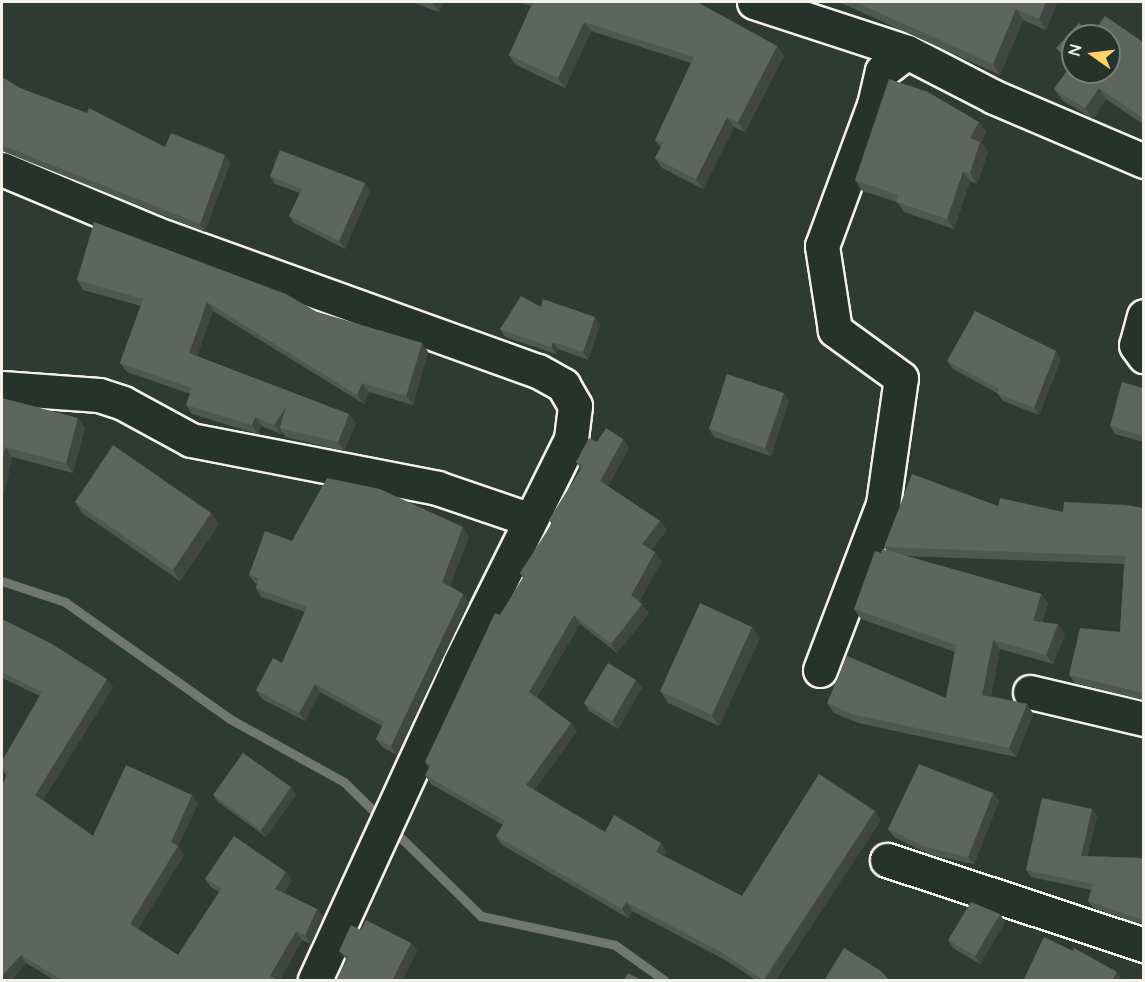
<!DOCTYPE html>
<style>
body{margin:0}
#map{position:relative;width:1145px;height:982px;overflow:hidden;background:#2e3b34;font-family:"Architects Daughter",sans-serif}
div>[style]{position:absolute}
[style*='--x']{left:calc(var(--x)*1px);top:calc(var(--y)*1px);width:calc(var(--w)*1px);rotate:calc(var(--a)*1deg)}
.stream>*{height:9px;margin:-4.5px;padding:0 4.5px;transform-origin:4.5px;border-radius:4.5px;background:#6f7770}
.roads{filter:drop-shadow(2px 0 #f4f1e8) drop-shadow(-2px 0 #f4f1e8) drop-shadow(0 2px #f4f1e8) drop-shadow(0 -2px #f4f1e8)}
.street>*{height:33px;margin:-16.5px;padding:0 16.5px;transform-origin:16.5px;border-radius:16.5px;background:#26332d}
.wall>*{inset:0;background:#4f5751}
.shaded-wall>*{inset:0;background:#404742}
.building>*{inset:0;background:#5c655e}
span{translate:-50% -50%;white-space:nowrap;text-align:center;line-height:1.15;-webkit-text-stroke:6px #26332d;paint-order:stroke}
.frame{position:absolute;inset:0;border:3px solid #f4f1e8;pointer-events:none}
.north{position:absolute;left:1061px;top:24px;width:60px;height:60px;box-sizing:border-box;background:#26332d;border:2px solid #787f78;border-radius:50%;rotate:284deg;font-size:16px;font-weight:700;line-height:24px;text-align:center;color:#f4f1e8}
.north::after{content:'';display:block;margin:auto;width:21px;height:27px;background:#ffd166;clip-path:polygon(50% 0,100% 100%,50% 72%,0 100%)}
</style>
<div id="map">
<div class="stream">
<div style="--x:2;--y:581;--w:66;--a:18.4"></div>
<div style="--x:65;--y:602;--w:202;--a:35.3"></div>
<div style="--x:230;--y:719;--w:130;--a:28.9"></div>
<div style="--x:344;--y:782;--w:192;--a:44.4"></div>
<div style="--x:481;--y:916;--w:137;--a:12.2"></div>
<div style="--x:615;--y:945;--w:60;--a:35.5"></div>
</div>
<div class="roads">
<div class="street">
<div style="--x:754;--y:2;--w:161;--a:18.1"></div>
<div style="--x:907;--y:52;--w:98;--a:27.3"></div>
<div style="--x:994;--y:97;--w:163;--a:23.1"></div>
<div style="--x:2;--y:169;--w:165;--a:22.8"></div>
<div style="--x:154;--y:233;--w:408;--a:19.8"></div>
<div style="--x:538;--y:371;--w:29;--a:29"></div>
<div style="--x:563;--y:385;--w:24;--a:60"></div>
<div style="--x:575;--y:406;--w:33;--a:97"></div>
<div style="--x:571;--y:439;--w:250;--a:116.4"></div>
<div style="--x:460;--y:663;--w:349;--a:114.6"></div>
<div style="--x:1144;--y:316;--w:30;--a:105"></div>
<div style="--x:1136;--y:345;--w:14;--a:54"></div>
<div style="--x:2;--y:388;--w:97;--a:4.1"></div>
<div style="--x:99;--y:395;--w:25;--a:18"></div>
<div style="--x:123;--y:403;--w:77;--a:28.6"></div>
<div style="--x:191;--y:440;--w:251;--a:11"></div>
<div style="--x:437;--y:488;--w:96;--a:18.8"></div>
<div style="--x:820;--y:670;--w:178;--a:-69.2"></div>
<div style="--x:883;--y:504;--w:127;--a:-81.9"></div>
<div style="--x:901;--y:378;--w:82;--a:-144"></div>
<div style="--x:835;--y:330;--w:85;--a:-98.8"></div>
<div style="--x:822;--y:246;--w:150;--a:-69.8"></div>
<div style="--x:874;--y:105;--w:35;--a:-77"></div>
<div style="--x:882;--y:71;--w:31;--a:-37"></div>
<div style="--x:1030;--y:692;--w:117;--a:13.3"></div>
<div style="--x:887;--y:860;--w:271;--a:18.3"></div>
</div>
</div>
<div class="wall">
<div style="clip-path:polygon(411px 2px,443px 2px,439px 12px)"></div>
<div style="clip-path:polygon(518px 2px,697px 2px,777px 46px,784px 56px,745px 132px,734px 127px,703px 189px,662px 168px,655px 158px,661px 148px,655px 140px,691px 63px,591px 31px,565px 88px,516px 65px,509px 55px,531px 6px)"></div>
<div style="clip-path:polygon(839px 2px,1056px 2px,1057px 3px,1046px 30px,1023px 20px,1000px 75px)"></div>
<div style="clip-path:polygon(1091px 35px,1143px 42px,1143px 124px,1106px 99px,1093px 119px,1062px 100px,1054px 89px,1071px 65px,1064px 58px,1056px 48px)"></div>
<div style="clip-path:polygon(2px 77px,20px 88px,165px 147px,230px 163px,205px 232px,2px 151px)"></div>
<div style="clip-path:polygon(979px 122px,986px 132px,981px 142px,988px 152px,977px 184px,970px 181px,954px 229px,904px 212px,897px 202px,862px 191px,855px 180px)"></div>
<div style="clip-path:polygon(270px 176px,365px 183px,370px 191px,345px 249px,294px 223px,289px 216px,300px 193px,275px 184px)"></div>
<div style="clip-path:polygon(77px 280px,317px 312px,422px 343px,428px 352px,413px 405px,369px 392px,364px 404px,213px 311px,197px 356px,356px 423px,344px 451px,286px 437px,282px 432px,281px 434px,261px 426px,258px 434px,192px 414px,186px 405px,190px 394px,127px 372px,120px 363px,141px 306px,83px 290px)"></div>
<div style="clip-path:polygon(541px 307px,600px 325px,588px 360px,558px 349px,556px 354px,505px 337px,500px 329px)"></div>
<div style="clip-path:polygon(1056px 351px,1061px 359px,1039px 415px,1003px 401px,997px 393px,953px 369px,947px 361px)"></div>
<div style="clip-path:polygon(1143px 388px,1143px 442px,1115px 434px,1110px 426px)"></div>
<div style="clip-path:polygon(2px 398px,85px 428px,73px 473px,12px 457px,2px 502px)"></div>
<div style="clip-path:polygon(789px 401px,771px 456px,714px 437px,709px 429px)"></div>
<div style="clip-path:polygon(623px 439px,629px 448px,608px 486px,660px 521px,667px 530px,651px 550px,662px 561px,639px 601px,649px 613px,617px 653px,580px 624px,537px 697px,577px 731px,534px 790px,605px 832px,661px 843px,667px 852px,664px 856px,742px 896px,881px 820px,775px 981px,757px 981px,727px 961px,632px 911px,628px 918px,502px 845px,496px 836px,503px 825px,431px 784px,425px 775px,429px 768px,425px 762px,500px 615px,523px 578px,520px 573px,552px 524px,549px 520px,581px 469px,576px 462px,597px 442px)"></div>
<div style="clip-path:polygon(75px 502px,211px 513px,219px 524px,180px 581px,82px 513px)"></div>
<div style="clip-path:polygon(998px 506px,1063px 512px,1143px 508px,1143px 700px,1075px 683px,1069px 675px,1120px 632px,1124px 564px,905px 556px,1041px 594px,1048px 603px,1042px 622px,1065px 634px,1053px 664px,1000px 649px,991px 696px,1027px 704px,1033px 714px,1016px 757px,858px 723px,834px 713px,827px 703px,946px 698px,955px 652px,861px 619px,854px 609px,881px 553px,887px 551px,884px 547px)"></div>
<div style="clip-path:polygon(469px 536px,450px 586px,463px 594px,469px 603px,397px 755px,382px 747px,376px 739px,382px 726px,320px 692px,305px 721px,262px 699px,256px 690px,282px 663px,305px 612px,261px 597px,256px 588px,257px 584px,255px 583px,249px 575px,292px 541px)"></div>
<div style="clip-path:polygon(2px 619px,113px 687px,43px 800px,93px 836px,198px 804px,178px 846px,184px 855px,138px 929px,178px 955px,219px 892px,211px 887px,205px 879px,292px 880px,284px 893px,317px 909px,323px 917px,311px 944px,302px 940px,279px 981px,56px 981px,26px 963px,11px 981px,2px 981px,6px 775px,2px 770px,2px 768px,40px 696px,2px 678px)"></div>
<div style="clip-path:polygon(752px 627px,760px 638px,719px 726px,668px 703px,660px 691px)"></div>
<div style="clip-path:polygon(636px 680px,642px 688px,618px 729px,589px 711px,584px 703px)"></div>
<div style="clip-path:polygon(291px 787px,296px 795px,266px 837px,218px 802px,213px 795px)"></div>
<div style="clip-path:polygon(993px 793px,999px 801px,974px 864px,931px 855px,894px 837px,888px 829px)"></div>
<div style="clip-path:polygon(1097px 816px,1087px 856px,1143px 858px,1143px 925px,1093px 908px,1088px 901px,1091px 890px,1031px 877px,1026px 870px)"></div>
<div style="clip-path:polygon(1005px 922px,980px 964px,953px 948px,948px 940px)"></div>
<div style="clip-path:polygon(361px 930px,411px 943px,417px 951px,402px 981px,336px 981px,347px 960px,339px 951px)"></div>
</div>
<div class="shaded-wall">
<div style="clip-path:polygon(432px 2px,443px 2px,439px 12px)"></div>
<div style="clip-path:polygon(1046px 2px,1056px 2px,1057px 3px,1046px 30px,1039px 19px)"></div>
<div style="clip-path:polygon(1016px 9px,1023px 20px,1000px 75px,993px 64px)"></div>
<div style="clip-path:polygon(584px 22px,591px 31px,565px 88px,558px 78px)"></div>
<div style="clip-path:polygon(777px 46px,784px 56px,745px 132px,738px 122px)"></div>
<div style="clip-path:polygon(1099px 88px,1106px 99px,1093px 119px,1085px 108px)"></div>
<div style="clip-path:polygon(727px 117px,734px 127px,703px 189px,696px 179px)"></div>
<div style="clip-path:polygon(979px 122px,986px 132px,981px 142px,988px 152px,977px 184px,970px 173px,970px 138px)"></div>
<div style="clip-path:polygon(225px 155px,230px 163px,205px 232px,200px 224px)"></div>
<div style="clip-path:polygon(963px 171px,970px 181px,954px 229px,947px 219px)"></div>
<div style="clip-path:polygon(365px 183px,370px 191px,345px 249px,339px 241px)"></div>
<div style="clip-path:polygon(207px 302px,213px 311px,195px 362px,189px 353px)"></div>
<div style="clip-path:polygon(595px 317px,600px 325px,588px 360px,583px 352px)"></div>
<div style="clip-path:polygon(553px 342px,558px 349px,556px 354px,551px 347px)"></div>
<div style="clip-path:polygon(422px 343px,428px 352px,413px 405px,406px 396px)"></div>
<div style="clip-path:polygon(1056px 351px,1061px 359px,1039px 415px,1034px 408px)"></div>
<div style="clip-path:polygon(362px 383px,369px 392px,364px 404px,357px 395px)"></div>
<div style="clip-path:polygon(784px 393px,789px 401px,771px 456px,765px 448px)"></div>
<div style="clip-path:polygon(286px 407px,280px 428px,282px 432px,281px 434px,274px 425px)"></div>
<div style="clip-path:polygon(349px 414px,356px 423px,344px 451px,338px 442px)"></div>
<div style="clip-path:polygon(255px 417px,261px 426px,258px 434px,252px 425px)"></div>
<div style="clip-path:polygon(78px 418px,85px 428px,73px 473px,66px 463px)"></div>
<div style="clip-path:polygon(623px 439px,629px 448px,606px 489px,600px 481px)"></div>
<div style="clip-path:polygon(5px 447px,12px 457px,2px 502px,2px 463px)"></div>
<div style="clip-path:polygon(211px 513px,219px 524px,180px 581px,173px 570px)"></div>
<div style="clip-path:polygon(660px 521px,667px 530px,648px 553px,642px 544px)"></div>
<div style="clip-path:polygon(463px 527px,469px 536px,448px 591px,442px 582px)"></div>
<div style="clip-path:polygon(655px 552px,662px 561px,638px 604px,631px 595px)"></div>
<div style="clip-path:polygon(463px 594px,469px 603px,397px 755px,391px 746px)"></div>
<div style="clip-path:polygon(1041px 594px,1048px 603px,1040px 631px,1033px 621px)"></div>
<div style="clip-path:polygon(642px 604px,649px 613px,617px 653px,611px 644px)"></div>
<div style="clip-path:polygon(574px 615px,580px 624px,535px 700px,529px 692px)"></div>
<div style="clip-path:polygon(1058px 624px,1065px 634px,1053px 664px,1046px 655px)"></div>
<div style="clip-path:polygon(752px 627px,760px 638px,719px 726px,712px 715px)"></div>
<div style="clip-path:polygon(993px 640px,1000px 649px,989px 704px,982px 695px)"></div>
<div style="clip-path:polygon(107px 679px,113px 687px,41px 803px,35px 795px)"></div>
<div style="clip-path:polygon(636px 680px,642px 688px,618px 729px,612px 721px)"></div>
<div style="clip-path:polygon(315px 684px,320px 692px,305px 721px,299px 713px)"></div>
<div style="clip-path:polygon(1027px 704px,1033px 714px,1016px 757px,1009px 748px)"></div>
<div style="clip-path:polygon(571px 723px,577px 731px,532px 793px,526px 785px)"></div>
<div style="clip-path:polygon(291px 787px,296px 795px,266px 837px,261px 830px)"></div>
<div style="clip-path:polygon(993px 793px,999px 801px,974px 864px,968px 857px)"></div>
<div style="clip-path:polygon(192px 795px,198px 804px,178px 846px,184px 855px,136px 932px,130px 924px,171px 842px)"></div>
<div style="clip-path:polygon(1092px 809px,1097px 816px,1086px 863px,1081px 856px)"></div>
<div style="clip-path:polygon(875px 811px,881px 820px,775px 981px,764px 981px)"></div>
<div style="clip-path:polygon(661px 843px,667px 852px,662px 861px,656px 852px)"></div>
<div style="clip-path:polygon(286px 872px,292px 880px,281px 898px,275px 889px)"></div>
<div style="clip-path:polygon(626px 902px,632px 911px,628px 918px,622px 909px)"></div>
<div style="clip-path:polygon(317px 909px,323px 917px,311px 944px,305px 935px)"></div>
<div style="clip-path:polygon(1000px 914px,1005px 922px,980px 964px,975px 956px)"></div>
<div style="clip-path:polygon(296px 931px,302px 940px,279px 981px,270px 976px)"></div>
<div style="clip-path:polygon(411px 943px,417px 951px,402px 981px,392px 981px)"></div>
<div style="clip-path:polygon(21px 955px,26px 963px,11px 981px,2px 981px,2px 976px)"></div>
<div style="clip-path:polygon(1117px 972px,1123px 981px,1112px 981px)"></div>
</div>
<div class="building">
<div style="clip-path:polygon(533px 2px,697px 2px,777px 46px,738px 122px,727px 117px,696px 179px,655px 158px,663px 143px,655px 140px,694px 57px,584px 22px,558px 78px,509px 55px)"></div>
<div style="clip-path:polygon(855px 2px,1046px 2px,1039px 19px,1016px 9px,993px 64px)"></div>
<div style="clip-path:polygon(evenodd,1105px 16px,1143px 42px,1143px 118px,1099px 88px,1085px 108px,1054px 89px,1073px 63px,1056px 48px,1079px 23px,1091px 35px,1105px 16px,1073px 36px,1109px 36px,1109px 72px,1073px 72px,1073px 36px)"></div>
<div style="clip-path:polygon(2px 77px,20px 88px,87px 113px,89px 108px,165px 147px,171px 133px,225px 155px,200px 224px,2px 145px)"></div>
<div style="clip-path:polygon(889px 79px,928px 92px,979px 122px,970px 138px,980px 142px,970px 173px,963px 171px,947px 219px,896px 202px,898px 195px,855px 180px)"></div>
<div style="clip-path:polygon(280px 150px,365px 183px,339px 241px,289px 216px,302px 189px,270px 176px)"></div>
<div style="clip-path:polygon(94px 222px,286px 294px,317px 312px,422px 343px,406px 396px,362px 383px,357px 395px,207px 302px,189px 353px,349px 414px,338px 442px,280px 428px,286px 407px,274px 425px,255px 417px,252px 425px,186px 405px,192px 388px,120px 363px,143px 299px,77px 280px)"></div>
<div style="clip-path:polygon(521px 296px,541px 307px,543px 299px,595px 317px,583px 352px,553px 342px,551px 347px,500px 329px)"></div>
<div style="clip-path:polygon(975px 311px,1056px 351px,1034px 408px,997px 393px,999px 389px,947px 361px)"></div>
<div style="clip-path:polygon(727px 374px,784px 393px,765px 448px,709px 429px)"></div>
<div style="clip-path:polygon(1122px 382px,1143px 388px,1143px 436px,1110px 426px)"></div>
<div style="clip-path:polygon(2px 398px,78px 418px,66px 463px,5px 447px,2px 463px)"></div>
<div style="clip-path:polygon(606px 428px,623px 439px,600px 481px,660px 521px,642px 544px,655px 552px,631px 595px,642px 604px,611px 644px,574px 615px,529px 692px,571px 723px,526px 785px,605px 832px,614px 815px,661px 843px,656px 852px,742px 896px,819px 774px,875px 811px,763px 980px,721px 952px,626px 902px,622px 909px,496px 836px,505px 821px,425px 775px,431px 765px,425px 762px,495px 613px,500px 615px,524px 576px,520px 573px,553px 522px,549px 520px,583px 466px,576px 462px,589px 438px,597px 442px)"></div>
<div style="clip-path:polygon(113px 445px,211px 513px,173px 570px,75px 502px)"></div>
<div style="clip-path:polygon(912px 474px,998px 506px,1000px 498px,1063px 512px,1064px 502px,1127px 505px,1143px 508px,1143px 693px,1069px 675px,1080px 628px,1120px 632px,1125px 556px,884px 547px)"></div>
<div style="clip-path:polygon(327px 478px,380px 489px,463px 527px,442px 582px,463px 594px,391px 746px,376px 739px,384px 722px,315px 684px,299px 713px,256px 690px,273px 658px,282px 663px,307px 607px,256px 588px,259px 578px,249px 575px,265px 531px,292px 541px)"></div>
<div style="clip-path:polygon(882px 549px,1041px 594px,1033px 621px,1058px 624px,1046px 655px,993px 640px,982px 695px,1027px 704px,1009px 748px,852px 714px,827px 703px,847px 656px,946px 698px,956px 645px,854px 609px,875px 551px,881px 553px)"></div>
<div style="clip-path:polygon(700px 603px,752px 627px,712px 715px,660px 691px)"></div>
<div style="clip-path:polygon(2px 619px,52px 644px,107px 679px,35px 795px,93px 836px,126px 765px,192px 795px,171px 842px,178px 846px,130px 924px,178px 955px,222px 888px,205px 879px,234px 836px,286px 872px,275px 889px,317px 909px,305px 935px,296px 931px,270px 976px,278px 981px,64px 981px,21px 955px,2px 976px,2px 786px,8px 772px,2px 768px,2px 761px,42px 692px,2px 672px)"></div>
<div style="clip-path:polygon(608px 663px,636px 680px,612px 721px,584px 703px)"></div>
<div style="clip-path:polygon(243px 753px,291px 787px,261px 830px,213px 795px)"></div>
<div style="clip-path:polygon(919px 764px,993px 793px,968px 857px,925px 847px,888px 829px)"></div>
<div style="clip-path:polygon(1042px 798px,1092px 809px,1081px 856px,1143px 858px,1143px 920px,1088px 901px,1093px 884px,1026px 870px)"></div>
<div style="clip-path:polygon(971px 902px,1000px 914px,975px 956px,948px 940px)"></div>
<div style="clip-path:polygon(366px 920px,411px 943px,392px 981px,336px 981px,349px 957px,339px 951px,351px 925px,361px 930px)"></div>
<div style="clip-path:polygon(1044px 937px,1073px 951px,1074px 948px,1117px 972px,1112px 981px,1023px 981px)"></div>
<div style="clip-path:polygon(844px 948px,881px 971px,890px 981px,824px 981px)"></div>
<div style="clip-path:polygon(628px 973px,643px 981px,623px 981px)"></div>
</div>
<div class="frame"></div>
<div class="north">N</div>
</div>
